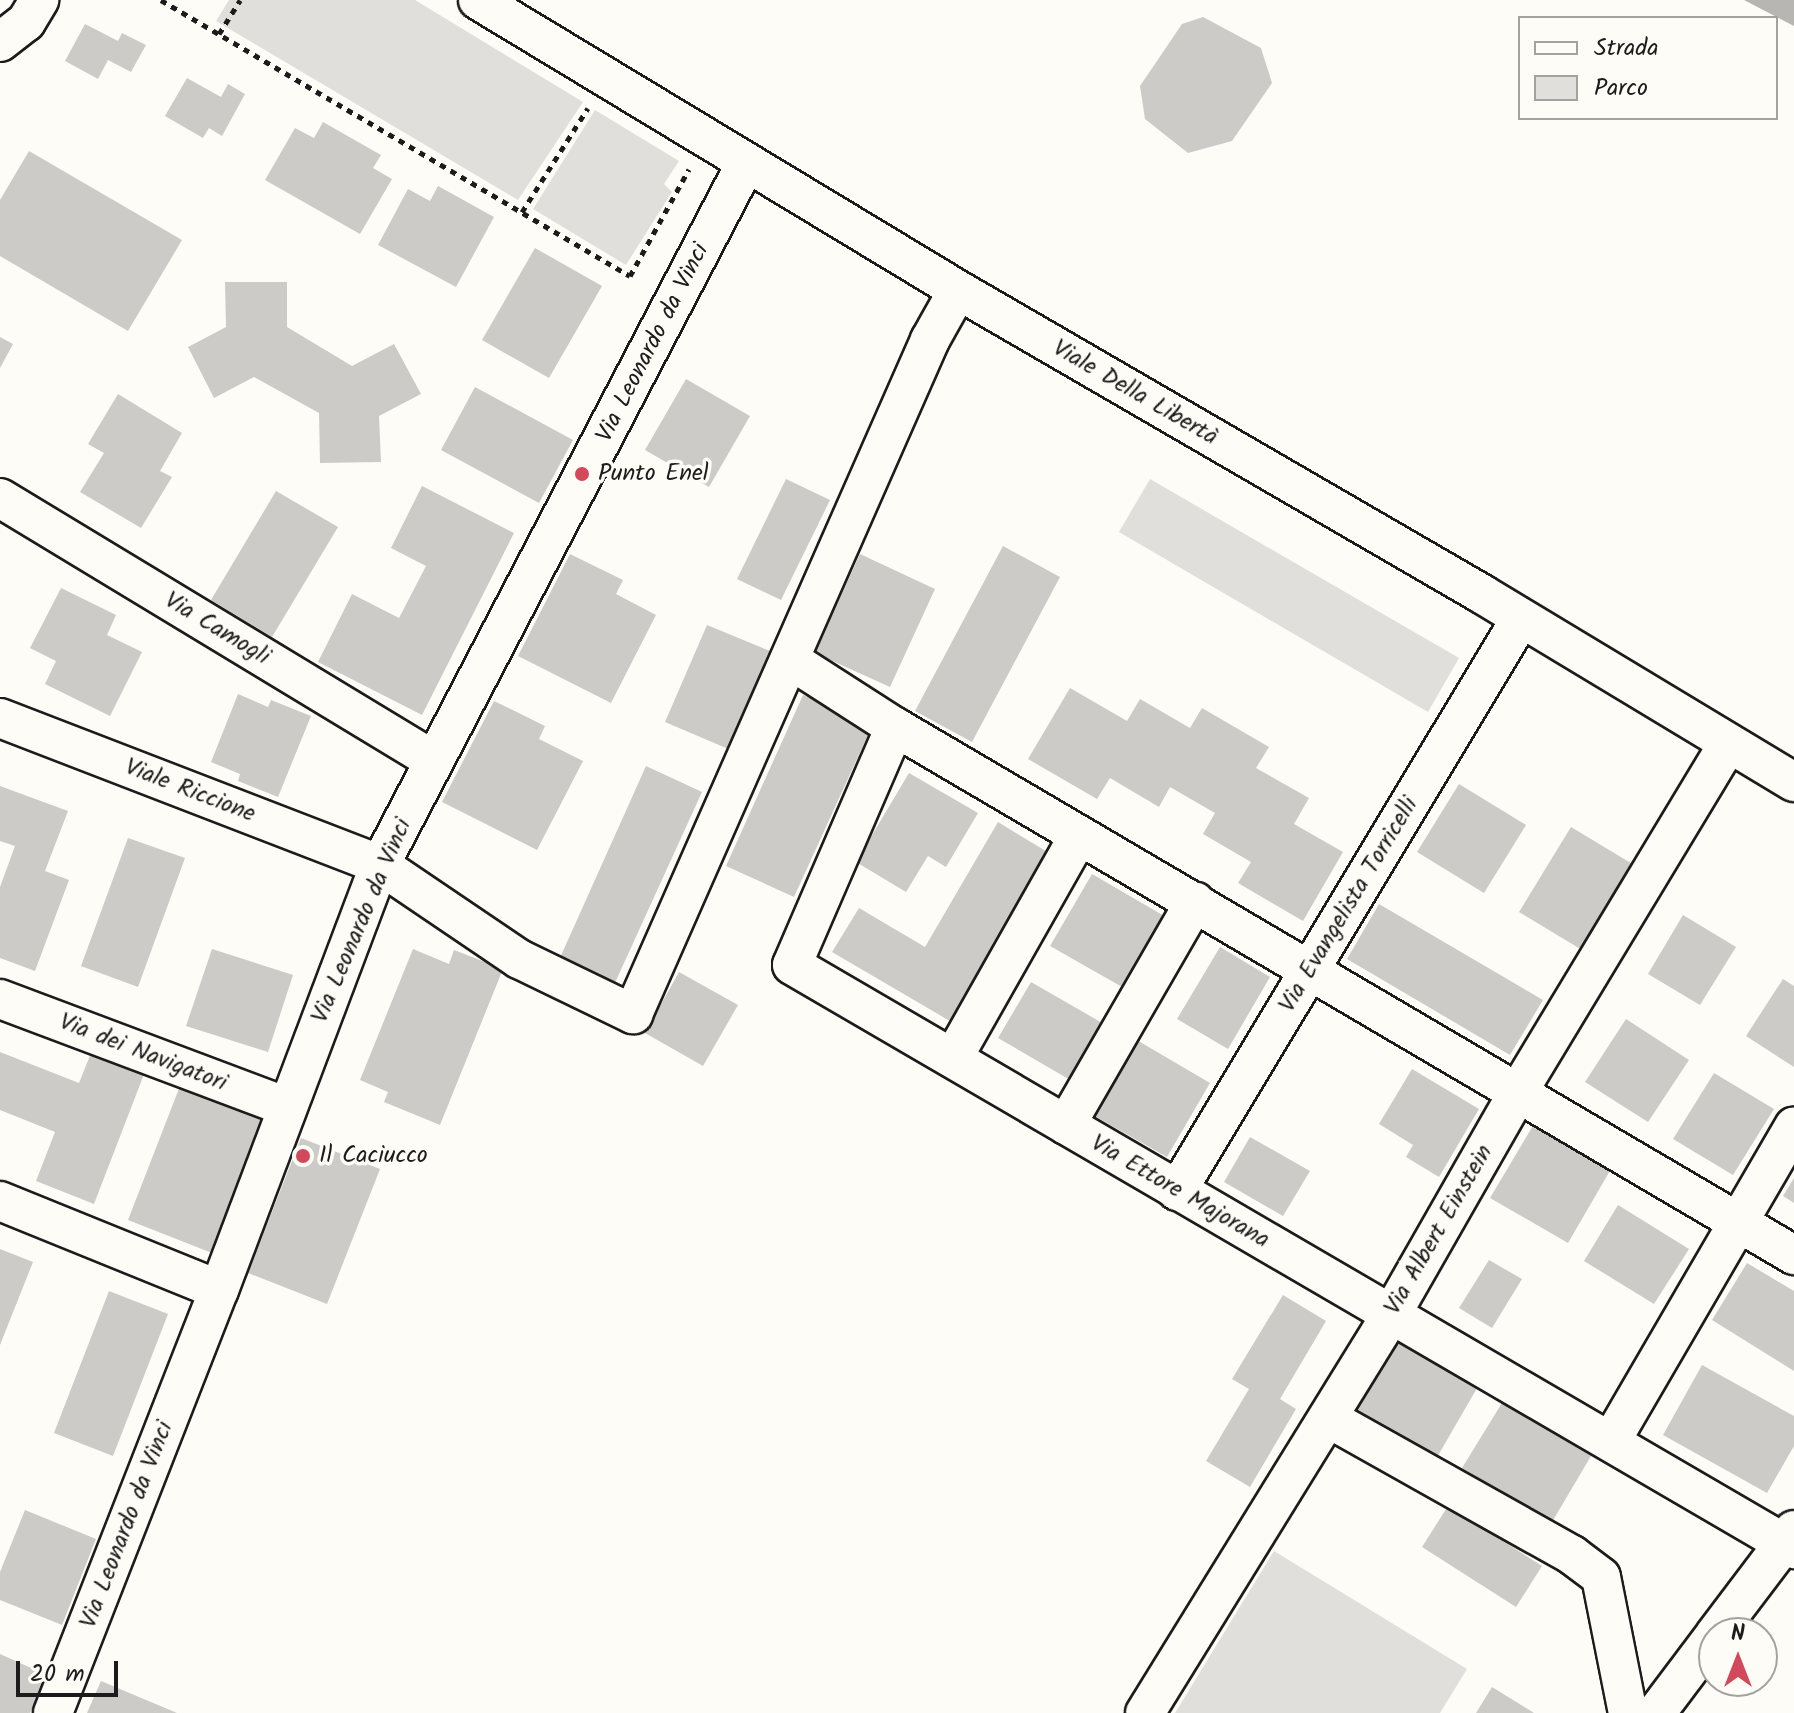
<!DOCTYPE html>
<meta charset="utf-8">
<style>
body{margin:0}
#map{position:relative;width:1794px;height:1713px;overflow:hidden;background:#fdfcf7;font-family:Kalam,sans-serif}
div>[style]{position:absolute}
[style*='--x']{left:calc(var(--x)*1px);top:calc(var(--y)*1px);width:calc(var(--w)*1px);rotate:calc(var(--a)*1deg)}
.green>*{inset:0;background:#e0dfdb}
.water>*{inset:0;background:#b7b6b2}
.building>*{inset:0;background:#cccbc8}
.path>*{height:5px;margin-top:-2.5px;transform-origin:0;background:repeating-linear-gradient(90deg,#1c1c1c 0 6px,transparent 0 12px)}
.roads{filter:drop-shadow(2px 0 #1c1c1c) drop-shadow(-2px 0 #1c1c1c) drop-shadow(0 2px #1c1c1c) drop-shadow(0 -2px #1c1c1c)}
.minor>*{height:38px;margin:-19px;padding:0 19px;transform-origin:19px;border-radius:19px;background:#fdfcf7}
.dots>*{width:22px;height:22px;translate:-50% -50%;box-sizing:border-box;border:4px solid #fdfcf7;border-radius:50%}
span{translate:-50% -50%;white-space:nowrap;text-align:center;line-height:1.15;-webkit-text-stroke:7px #fdfcf7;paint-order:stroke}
.street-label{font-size:24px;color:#1c1c1c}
.poi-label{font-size:24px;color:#1c1c1c}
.left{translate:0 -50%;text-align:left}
.legend{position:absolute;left:1518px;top:16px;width:260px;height:104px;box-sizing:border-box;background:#fdfcf7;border:2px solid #a3a29f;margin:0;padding:10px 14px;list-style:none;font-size:24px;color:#1c1c1c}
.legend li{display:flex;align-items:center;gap:16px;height:40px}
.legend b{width:40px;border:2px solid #a3a29f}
.north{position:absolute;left:1698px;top:1617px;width:80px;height:80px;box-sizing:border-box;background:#fdfcf7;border:2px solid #a3a29f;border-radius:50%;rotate:0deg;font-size:22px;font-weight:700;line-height:32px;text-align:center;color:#1c1c1c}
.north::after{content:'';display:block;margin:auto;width:28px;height:36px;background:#d1495b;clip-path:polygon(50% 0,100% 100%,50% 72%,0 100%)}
.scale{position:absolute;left:16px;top:1661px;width:102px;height:36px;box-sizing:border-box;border:4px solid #1c1c1c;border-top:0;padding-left:10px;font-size:24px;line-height:28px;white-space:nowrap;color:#1c1c1c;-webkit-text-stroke:6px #fdfcf7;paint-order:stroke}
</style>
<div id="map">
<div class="green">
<div style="clip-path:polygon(229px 0,415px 0,583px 102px,518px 200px,216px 21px)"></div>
<div style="clip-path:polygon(595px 110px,679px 161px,664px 184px,672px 192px,626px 265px,533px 209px)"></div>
<div style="clip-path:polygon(1150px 479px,1459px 658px,1428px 712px,1119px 532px)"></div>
<div style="clip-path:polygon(1274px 1551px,1467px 1669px,1440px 1713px,1175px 1713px)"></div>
</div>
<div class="water">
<div style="clip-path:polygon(1744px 0,1794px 0,1794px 26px)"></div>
</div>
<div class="building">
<div style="clip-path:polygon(1203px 17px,1261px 48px,1272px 83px,1232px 141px,1188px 153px,1145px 119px,1140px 86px,1182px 24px)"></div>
<div style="clip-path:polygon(85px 24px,118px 41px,122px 33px,146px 45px,131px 72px,108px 60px,98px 79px,65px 61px)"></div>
<div style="clip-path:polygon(187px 78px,221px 97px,228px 84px,245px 94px,222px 136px,209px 128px,203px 138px,165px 116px)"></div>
<div style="clip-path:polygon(323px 122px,381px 155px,373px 168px,392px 179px,360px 234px,265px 180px,295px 128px,314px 138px)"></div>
<div style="clip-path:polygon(29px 151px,182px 240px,128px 331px,0 256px,0 200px)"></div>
<div style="clip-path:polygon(438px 186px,494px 217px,456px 287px,378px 245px,408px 189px,430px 201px)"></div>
<div style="clip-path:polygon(535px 248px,602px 286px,549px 378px,482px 340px)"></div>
<div style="clip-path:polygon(225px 282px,287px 282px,287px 327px,352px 366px,394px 344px,421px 394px,379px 416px,381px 462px,320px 463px,319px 413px,254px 377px,214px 398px,188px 347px,226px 327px)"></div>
<div style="clip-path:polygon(0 337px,13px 344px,0 368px)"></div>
<div style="clip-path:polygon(686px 379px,750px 416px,709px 487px,645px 450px)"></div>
<div style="clip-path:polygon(475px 387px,573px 440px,539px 503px,441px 450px)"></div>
<div style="clip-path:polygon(118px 394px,182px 433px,160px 471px,172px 477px,141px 528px,80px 492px,104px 453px,88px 444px)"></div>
<div style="clip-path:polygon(786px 479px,830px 500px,781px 600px,737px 579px)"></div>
<div style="clip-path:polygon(422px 486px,514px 533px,422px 715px,318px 662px,352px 594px,399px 618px,426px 566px,391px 548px)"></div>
<div style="clip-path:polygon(276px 491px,338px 527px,272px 637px,211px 600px)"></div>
<div style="clip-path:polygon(1003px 546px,1060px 577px,972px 742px,915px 711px)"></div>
<div style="clip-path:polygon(570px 554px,623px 580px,616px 594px,656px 615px,611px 703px,518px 656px)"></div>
<div style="clip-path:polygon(860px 554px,935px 589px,890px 687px,815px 653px)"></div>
<div style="clip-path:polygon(61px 588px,116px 615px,107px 635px,142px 652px,110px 716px,45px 684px,56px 661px,30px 648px)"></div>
<div style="clip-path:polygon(707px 625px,775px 653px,733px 751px,665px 722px)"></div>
<div style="clip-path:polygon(1070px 688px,1127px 721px,1140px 699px,1190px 728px,1202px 708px,1269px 747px,1256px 768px,1309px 798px,1294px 824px,1343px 852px,1303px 921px,1238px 883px,1251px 862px,1203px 834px,1215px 813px,1170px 787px,1159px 807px,1110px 778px,1097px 799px,1028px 759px)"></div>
<div style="clip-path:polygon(238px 694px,268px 707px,271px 700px,311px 716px,278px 797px,238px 781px,240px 774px,211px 762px)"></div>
<div style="clip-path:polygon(803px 695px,872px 726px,794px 897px,726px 866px)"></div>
<div style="clip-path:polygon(494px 701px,545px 726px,539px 739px,583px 761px,537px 850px,442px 802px)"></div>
<div style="clip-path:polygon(646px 766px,702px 792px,614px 985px,559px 960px)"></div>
<div style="clip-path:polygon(909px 773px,978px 813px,946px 867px,928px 856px,906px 892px,856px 862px)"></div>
<div style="clip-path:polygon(1459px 784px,1526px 825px,1484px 893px,1417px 852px)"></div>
<div style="clip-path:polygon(0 786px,68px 811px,45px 871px,69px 880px,35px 971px,0 958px,0 887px,15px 846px,0 841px)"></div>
<div style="clip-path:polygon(998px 822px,1054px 856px,955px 1024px,832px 952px,859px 908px,925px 947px)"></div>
<div style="clip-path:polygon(1571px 827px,1639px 868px,1587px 953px,1519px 912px)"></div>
<div style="clip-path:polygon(128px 838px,185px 858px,138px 987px,81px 966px)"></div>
<div style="clip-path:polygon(1092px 874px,1166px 917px,1124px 988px,1050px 946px)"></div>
<div style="clip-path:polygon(1379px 904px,1543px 1000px,1510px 1055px,1347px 959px)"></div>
<div style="clip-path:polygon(1683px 915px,1736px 947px,1700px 1005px,1648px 974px)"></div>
<div style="clip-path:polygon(1220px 947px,1270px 977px,1228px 1049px,1177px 1019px)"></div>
<div style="clip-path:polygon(212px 949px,293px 975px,268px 1052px,186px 1026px)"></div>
<div style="clip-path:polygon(413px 949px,449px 964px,454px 950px,503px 969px,440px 1125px,384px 1102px,388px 1092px,360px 1080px)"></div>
<div style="clip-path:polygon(679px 972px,738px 1005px,703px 1066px,645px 1033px)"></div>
<div style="clip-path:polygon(1783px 979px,1794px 986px,1794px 1067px,1746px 1036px)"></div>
<div style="clip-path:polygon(1031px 982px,1104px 1024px,1072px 1081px,998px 1038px)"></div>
<div style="clip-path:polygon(1626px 1019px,1689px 1060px,1648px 1122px,1585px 1082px)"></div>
<div style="clip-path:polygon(1135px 1039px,1210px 1083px,1167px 1157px,1091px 1114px)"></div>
<div style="clip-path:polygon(93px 1048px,146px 1069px,94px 1204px,36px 1181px,55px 1132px,0 1110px,0 1052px,79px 1083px)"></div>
<div style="clip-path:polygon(1412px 1069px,1479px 1109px,1439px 1177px,1406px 1157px,1413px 1145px,1379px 1124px)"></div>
<div style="clip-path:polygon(1714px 1073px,1774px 1109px,1733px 1175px,1673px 1139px)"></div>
<div style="clip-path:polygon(180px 1086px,265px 1119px,212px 1253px,128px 1220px)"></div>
<div style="clip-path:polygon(1534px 1124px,1611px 1169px,1568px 1243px,1490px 1198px)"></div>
<div style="clip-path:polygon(1250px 1137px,1310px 1171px,1283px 1216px,1224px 1182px)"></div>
<div style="clip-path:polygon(301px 1138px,380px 1169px,327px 1304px,248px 1273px)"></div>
<div style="clip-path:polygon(1794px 1178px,1794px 1203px,1783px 1196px)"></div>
<div style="clip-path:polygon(1618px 1205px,1689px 1249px,1654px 1304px,1584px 1261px)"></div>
<div style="clip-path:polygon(0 1249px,33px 1262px,0 1345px)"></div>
<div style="clip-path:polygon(1489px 1260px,1522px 1279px,1492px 1328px,1459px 1308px)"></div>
<div style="clip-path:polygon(1747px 1263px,1794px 1291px,1794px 1371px,1712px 1320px)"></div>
<div style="clip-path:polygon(109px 1291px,168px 1314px,113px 1456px,54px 1433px)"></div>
<div style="clip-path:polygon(1283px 1295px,1326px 1321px,1280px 1399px,1296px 1409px,1250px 1487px,1206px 1461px,1249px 1389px,1232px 1379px)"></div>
<div style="clip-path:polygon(1400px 1336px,1480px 1383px,1436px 1459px,1356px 1412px)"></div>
<div style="clip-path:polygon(1702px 1365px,1794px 1416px,1794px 1446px,1767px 1493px,1663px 1435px)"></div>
<div style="clip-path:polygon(1502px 1403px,1591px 1456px,1552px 1522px,1462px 1468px)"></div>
<div style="clip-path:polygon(1448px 1506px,1542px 1566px,1516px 1607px,1422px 1547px)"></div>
<div style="clip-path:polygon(25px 1510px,96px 1539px,62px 1625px,0 1600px,0 1572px)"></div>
<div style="clip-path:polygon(0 1654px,47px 1675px,30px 1713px,0 1713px)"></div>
<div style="clip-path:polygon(101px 1681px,177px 1713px,87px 1713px)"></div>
<div style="clip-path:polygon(1492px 1687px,1534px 1713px,1476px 1713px)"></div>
</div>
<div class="path">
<div style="--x:161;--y:0;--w:544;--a:30.48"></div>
<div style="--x:630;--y:276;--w:122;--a:-61.1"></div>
<div style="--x:219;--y:34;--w:40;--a:-58"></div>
<div style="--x:522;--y:212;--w:123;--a:-57.6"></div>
</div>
<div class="roads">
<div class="minor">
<div style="--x:478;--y:0;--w:561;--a:31.14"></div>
<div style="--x:958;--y:290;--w:606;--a:30.12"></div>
<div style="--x:1482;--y:594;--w:364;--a:31.1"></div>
<div style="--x:0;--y:42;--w:33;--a:-38"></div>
<div style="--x:26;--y:22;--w:26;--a:-59"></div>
<div style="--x:0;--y:498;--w:506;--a:31.18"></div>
<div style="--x:792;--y:661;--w:122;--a:32.7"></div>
<div style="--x:895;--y:727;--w:1043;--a:30.43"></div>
<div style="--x:0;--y:718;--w:407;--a:21.1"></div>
<div style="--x:380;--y:865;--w:168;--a:34.1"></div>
<div style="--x:519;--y:959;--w:127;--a:25.8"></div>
<div style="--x:633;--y:1014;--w:737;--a:-66.22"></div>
<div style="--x:930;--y:340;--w:57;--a:-60.8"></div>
<div style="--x:895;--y:727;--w:259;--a:113.4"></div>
<div style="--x:792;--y:965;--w:1160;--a:30.24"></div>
<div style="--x:0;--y:999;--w:307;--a:20.6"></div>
<div style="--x:953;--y:1058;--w:256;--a:-60.5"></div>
<div style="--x:1066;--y:1125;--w:258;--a:-60"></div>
<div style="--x:1177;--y:1191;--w:668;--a:-59.02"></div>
<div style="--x:0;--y:1201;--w:236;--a:22.1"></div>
<div style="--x:1328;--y:1418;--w:280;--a:29.3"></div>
<div style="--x:1572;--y:1555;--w:36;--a:37"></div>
<div style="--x:1601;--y:1577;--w:139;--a:78.8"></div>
<div style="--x:1611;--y:1441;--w:364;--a:-59.8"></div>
<div style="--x:1716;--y:1633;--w:129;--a:-52.9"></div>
<div style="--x:53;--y:1713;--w:454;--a:-68.6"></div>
<div style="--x:219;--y:1290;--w:454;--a:-69.3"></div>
<div style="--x:380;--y:865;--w:792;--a:-62.46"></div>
<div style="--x:1145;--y:1713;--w:468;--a:-58.3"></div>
<div style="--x:1391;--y:1315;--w:257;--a:-60.3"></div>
<div style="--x:1518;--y:1092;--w:406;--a:-58.9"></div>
<div style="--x:1656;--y:1713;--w:96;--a:-53"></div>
</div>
</div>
<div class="dots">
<div style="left:582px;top:474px;background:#d1495b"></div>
<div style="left:303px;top:1156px;background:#d1495b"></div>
</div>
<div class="street-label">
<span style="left:653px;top:343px;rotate:-63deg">Via Leonardo da Vinci</span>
<span style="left:1135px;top:393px;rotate:30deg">Viale Della Libertà</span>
<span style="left:217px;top:629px;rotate:31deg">Via Camogli</span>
<span style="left:190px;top:791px;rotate:21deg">Viale Riccione</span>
<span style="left:1349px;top:905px;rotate:-59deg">Via Evangelista Torricelli</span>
<span style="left:362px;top:921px;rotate:-67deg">Via Leonardo da Vinci</span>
<span style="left:143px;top:1053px;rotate:21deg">Via dei Navigatori</span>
<span style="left:1180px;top:1192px;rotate:30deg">Via Ettore Majorana</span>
<span style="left:1439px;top:1230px;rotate:-60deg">Via Albert Einstein</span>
<span style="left:127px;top:1525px;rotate:-69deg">Via Leonardo da Vinci</span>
</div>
<div class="poi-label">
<span class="left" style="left:598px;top:474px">Punto Enel</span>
<span class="left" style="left:319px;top:1156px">Il Caciucco</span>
</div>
<ul class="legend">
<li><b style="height:10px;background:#fdfcf7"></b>Strada</li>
<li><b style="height:22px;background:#e0dfdb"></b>Parco</li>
</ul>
<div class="north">N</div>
<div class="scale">20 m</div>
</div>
